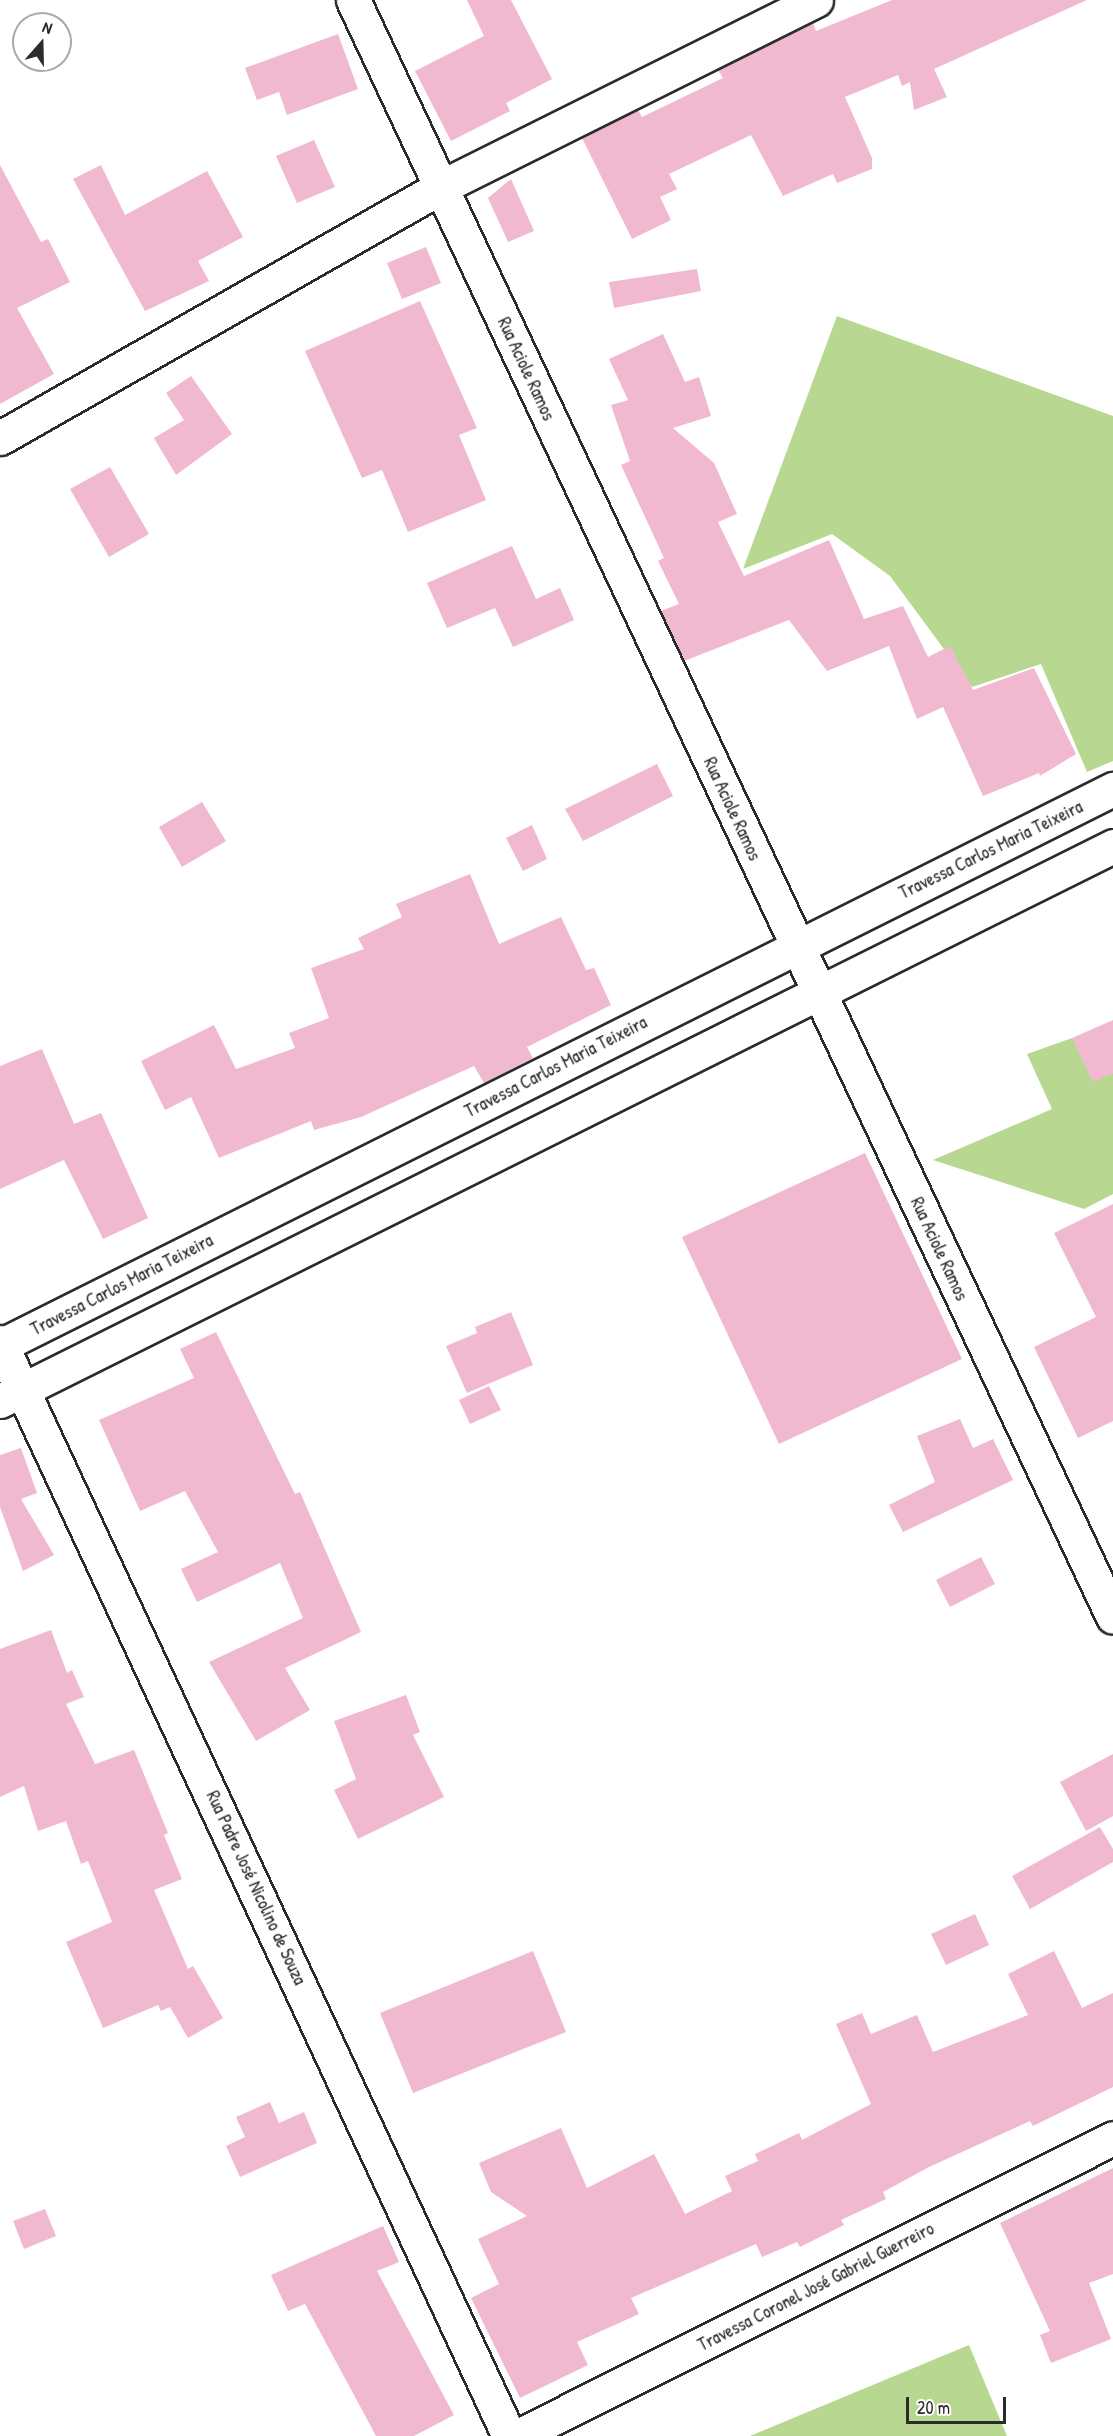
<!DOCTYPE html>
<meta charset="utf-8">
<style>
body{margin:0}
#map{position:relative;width:1113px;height:2436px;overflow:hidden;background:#fff;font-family:"Patrick Hand",sans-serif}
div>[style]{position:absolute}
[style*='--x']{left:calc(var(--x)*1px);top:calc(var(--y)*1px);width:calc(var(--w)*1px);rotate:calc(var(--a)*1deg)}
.green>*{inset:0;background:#b8d891}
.building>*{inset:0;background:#f1b9cf}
.roads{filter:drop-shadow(2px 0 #2b2b2b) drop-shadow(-2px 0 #2b2b2b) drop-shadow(0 2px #2b2b2b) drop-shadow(0 -2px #2b2b2b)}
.street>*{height:33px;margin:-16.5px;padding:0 16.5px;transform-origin:16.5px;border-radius:16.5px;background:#fff}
.secondary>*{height:33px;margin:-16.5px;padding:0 16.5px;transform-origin:16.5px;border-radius:16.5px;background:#fff}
span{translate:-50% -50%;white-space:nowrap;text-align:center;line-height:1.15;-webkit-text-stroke:4.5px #fff;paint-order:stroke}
.street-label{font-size:18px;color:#2b2b2b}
.north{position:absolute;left:12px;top:12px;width:60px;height:60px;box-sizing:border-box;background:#fff;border:2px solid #aaa;border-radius:50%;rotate:20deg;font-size:16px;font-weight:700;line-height:24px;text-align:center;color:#2b2b2b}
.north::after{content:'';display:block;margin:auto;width:21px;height:27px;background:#2b2b2b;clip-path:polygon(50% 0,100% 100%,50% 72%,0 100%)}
.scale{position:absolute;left:906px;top:2397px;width:100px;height:27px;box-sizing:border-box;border:3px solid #2b2b2b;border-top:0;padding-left:8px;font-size:18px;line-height:21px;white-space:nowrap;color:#2b2b2b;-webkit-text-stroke:4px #fff;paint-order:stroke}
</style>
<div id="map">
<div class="green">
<div style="clip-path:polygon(837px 316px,1113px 416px,1113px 761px,1087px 772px,1041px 664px,972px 687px,890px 576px,832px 534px,743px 569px)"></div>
<div style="clip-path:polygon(1072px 1038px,1113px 1073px,1113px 1194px,1084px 1209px,933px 1160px,1052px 1109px,1027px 1054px)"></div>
<div style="clip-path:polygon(969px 2345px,1007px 2436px,750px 2436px)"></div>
</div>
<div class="building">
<div style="clip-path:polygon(467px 0,511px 0,552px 79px,506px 103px,510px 111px,451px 141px,415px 71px,484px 36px)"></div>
<div style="clip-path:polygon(892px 0,1087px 0,934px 69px,947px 97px,914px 110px,910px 82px,902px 86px,898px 75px,845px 97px,872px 158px,872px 169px,837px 183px,833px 174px,783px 196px,751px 135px,669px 174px,677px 189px,660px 197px,671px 220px,632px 239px,582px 138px,638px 110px,642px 117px,723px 78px,718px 70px,813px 23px,816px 31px)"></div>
<div style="clip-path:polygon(338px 34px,358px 89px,287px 115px,279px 92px,257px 100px,245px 68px)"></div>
<div style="clip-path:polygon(314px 140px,335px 187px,297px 203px,276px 156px)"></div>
<div style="clip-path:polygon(0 165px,41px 242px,48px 239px,70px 282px,17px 308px,54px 374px,0 404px)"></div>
<div style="clip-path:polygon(101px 165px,125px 215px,207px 171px,243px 237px,198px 261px,209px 281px,145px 311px,73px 179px)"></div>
<div style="clip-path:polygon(511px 179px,534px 231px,508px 242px,488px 198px)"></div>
<div style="clip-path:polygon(426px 247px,441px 283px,402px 299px,387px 263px)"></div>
<div style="clip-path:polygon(697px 269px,701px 291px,614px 308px,609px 282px)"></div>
<div style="clip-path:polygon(420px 301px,477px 428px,459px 435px,486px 500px,408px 532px,382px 470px,362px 478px,305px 351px)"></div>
<div style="clip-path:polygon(663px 334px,685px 382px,699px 377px,711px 416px,673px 428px,714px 463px,737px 514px,718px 522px,744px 576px,829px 540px,864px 619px,903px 606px,928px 657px,950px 646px,973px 690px,1034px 668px,1076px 754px,1040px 776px,1039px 773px,983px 796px,943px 707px,917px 719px,889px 646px,827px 671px,789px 620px,684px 661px,661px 611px,679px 604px,658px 561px,664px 558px,621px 465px,630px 461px,611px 405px,628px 400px,609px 359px)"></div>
<div style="clip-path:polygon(191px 376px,232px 434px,176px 475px,154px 438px,184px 420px,166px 393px)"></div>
<div style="clip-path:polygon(110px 467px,149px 534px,109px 557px,70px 489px)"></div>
<div style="clip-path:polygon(512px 546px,536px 599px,560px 588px,574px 620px,513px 647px,495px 608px,447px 628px,427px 583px)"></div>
<div style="clip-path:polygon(657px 764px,673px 796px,583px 841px,565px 809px)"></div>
<div style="clip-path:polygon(202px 802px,226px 841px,182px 867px,159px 827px)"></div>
<div style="clip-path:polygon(532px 825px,547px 859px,523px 871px,506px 838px)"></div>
<div style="clip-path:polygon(470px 874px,499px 944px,561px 917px,586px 970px,594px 968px,611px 1005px,527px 1047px,533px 1058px,484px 1083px,474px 1066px,361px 1117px,314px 1130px,311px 1121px,219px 1158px,191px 1097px,165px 1110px,141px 1061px,214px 1025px,236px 1069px,295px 1048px,289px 1033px,329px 1018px,311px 968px,364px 949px,358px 938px,402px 917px,396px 904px)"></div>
<div style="clip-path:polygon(1113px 1020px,1113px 1073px,1093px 1082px,1072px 1038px)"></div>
<div style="clip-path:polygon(42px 1049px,74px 1124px,101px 1113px,148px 1218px,103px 1239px,64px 1160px,0 1189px,0 1066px)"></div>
<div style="clip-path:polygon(865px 1153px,962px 1359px,779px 1444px,682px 1237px)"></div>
<div style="clip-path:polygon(1113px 1204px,1113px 1421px,1078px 1438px,1034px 1347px,1096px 1317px,1054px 1233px)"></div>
<div style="clip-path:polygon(511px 1312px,533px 1365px,467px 1393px,446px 1346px,477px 1333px,475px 1327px)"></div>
<div style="clip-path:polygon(216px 1332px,295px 1494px,300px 1492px,361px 1632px,285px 1668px,310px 1710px,256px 1741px,209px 1662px,303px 1618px,280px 1563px,197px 1602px,181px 1569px,218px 1552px,185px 1491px,140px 1511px,99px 1420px,194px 1378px,180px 1349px)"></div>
<div style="clip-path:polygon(489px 1386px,501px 1410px,470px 1424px,459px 1400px)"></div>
<div style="clip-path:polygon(960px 1419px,973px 1448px,993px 1439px,1013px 1480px,903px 1532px,889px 1505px,935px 1482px,917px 1436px)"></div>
<div style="clip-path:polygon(21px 1448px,37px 1493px,21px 1499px,54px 1555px,23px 1571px,0 1507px,0 1455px)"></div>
<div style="clip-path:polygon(981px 1557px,995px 1584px,950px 1607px,936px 1580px)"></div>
<div style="clip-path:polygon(51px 1630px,67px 1673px,72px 1670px,84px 1697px,66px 1704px,95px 1764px,134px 1750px,168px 1833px,164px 1835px,182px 1879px,154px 1890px,188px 1969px,193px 1966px,223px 2018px,188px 2038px,170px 2007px,161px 2011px,158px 2005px,103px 2028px,66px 1942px,112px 1922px,88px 1861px,81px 1864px,66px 1821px,38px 1831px,24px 1786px,0 1797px,0 1649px)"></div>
<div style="clip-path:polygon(406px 1695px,420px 1732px,413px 1735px,444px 1797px,358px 1839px,334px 1790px,356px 1779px,334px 1721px)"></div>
<div style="clip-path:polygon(1113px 1754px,1113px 1816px,1086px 1831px,1060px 1782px)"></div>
<div style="clip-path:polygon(1100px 1827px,1113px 1849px,1113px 1862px,1030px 1909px,1012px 1876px)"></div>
<div style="clip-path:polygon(975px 1914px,989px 1945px,946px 1965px,931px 1934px)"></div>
<div style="clip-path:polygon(533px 1951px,566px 2032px,413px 2093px,380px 2013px)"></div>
<div style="clip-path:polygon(1054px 1951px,1082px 2008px,1113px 1993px,1113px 2087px,1033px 2126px,1030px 2121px,929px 2167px,883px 2192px,886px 2199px,841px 2220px,844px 2225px,800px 2247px,797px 2242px,762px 2257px,756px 2244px,631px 2298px,639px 2314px,577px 2342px,588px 2365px,520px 2398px,471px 2298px,499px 2284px,478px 2239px,527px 2216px,491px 2192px,479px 2163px,561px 2128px,587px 2188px,654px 2154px,685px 2214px,732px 2191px,725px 2176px,758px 2161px,755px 2154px,799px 2133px,802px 2140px,871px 2104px,836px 2024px,862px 2013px,871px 2034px,917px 2015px,933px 2052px,1028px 2015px,1008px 1974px)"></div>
<div style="clip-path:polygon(270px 2102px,279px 2123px,304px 2112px,317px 2143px,240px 2177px,226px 2146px,245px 2137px,236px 2117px)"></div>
<div style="clip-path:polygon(1113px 2168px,1113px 2274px,1089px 2283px,1111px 2339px,1051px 2363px,1040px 2335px,1050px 2331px,1000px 2223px)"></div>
<div style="clip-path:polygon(45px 2209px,56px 2236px,24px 2249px,13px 2221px)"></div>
<div style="clip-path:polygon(383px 2226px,399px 2262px,377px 2271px,454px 2415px,414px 2436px,376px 2436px,305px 2304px,288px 2311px,271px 2275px)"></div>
</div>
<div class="roads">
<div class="street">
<div style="--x:0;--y:438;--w:507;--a:-29.65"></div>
<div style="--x:441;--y:187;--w:419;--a:-26.5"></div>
<div style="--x:820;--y:994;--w:688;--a:64.81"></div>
<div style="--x:0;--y:1342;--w:1207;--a:65.05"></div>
<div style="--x:518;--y:2436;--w:665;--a:-26.6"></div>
</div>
<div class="secondary">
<div style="--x:353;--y:0;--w:1098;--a:64.83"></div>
<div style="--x:0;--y:1346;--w:1245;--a:-26.59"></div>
<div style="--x:0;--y:1401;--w:1244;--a:-26.5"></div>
</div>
</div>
<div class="street-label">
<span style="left:526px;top:369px;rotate:65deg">Rua Aciole Ramos</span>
<span style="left:732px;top:809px;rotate:65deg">Rua Aciole Ramos</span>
<span style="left:991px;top:850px;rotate:-26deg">Travessa Carlos Maria Teixeira</span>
<span style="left:556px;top:1067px;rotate:-27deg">Travessa Carlos Maria Teixeira</span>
<span style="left:939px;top:1249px;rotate:65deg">Rua Aciole Ramos</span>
<span style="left:122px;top:1285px;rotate:-27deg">Travessa Carlos Maria Teixeira</span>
<span style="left:256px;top:1888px;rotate:65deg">Rua Padre José Nicolino de Souza</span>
<span style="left:816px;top:2287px;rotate:-27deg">Travessa Coronel José Gabriel Guerreiro</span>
</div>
<div class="north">N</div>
<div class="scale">20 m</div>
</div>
